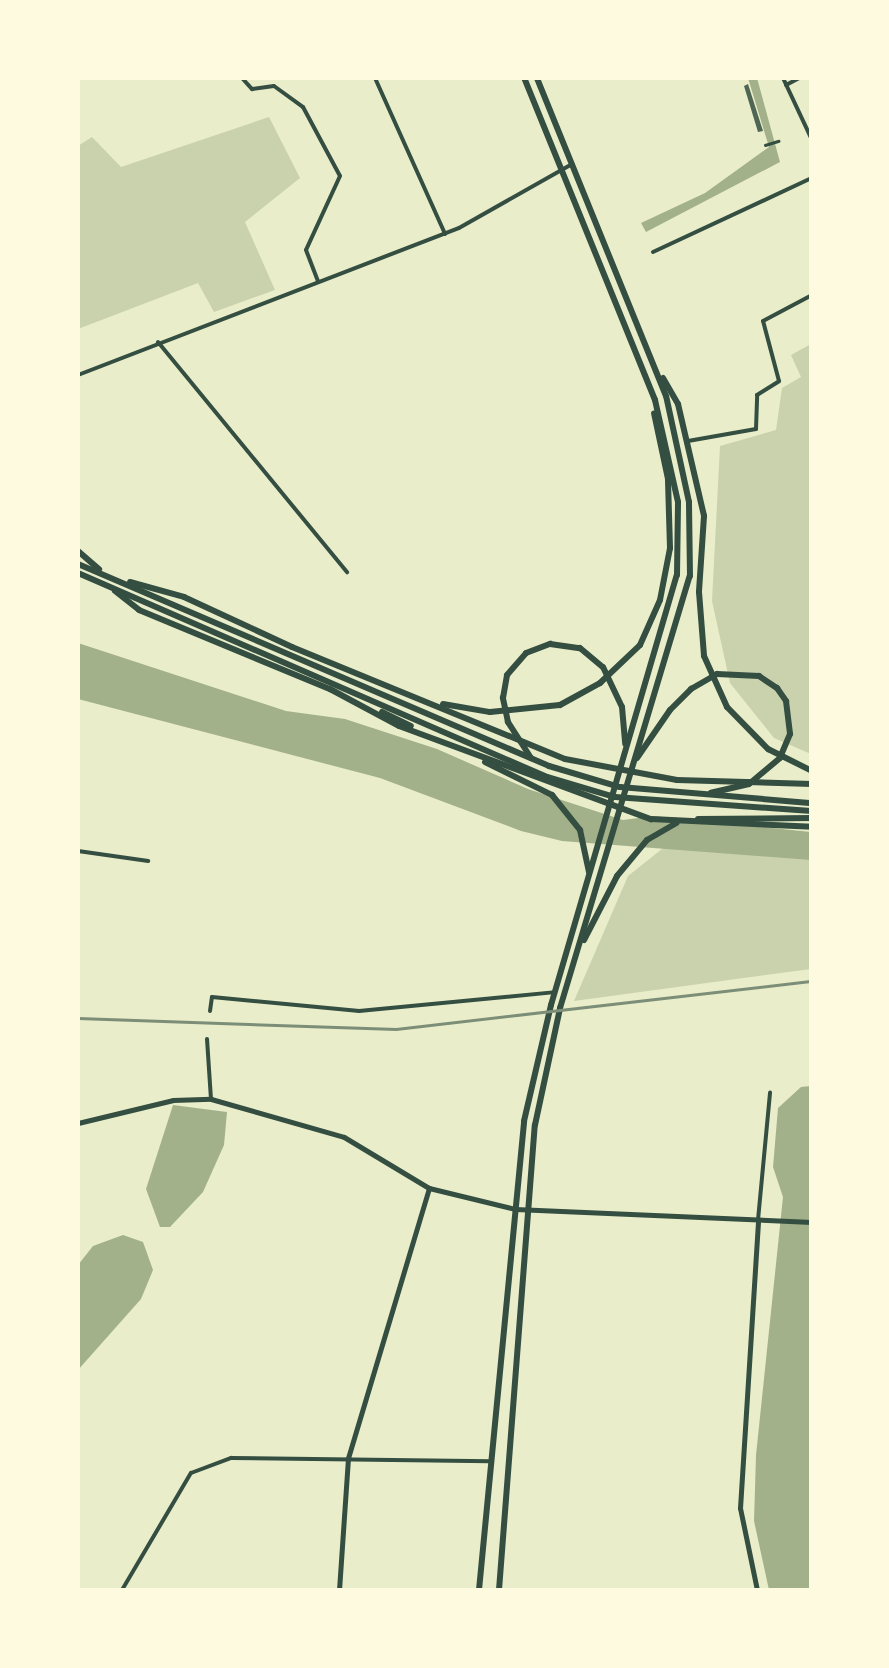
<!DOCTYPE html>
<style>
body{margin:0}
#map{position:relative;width:889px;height:1668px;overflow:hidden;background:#e9edc9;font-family:"PT Sans",sans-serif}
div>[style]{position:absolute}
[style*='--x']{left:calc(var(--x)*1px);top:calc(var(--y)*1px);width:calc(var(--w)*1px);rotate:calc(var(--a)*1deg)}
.green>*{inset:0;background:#cad2ad}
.water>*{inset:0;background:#a3b18a}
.building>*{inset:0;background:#4f6655}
.path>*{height:2.5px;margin:-1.25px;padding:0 1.25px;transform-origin:1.25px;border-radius:1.25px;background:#344e41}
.pedestrian>*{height:4px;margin:-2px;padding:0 2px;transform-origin:2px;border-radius:2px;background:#344e41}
.minor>*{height:4px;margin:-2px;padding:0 2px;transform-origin:2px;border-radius:2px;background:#344e41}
.tertiary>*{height:5px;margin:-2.5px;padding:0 2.5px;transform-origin:2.5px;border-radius:2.5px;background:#344e41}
.primary>*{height:6px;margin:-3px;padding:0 3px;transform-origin:3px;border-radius:3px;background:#344e41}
.rail>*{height:2.5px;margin:-1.25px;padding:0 1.25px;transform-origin:1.25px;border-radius:1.25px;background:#7c8e77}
span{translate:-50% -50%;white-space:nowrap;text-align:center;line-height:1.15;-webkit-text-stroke:8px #fefae0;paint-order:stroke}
.frame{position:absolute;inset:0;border:80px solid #fefae0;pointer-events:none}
</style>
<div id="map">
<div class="green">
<div style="clip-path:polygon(269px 117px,300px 178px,245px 222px,275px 290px,214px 312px,198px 283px,78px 329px,78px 146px,92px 137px,121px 167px)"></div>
<div style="clip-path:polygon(811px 344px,811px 754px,774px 738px,730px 683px,712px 601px,720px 446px,776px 430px,782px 388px,801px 377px,791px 355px)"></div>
<div style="clip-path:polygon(672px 841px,811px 850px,811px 969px,574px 1001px,628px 876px)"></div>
</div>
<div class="water">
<div style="clip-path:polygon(748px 78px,757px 78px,780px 162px,646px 232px,641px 223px,705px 193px,769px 147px)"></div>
<div style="clip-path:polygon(78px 643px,286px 711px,345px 719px,437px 749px,528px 789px,623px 820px,654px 816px,811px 832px,811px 860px,562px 841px,521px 831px,380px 778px,78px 699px)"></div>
<div style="clip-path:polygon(811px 1086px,811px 1590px,769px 1590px,754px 1521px,756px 1455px,783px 1197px,773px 1167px,778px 1108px,801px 1087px)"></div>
<div style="clip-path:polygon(173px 1105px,227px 1112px,224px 1145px,203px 1192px,170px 1227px,160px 1227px,146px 1189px)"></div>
<div style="clip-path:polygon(123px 1235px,143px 1242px,153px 1270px,141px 1299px,78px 1370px,78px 1265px,93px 1246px)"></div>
</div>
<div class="building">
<div style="clip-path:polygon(748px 84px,763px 131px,758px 132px,744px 86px)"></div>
</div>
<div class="path">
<div style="--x:765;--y:145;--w:14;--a:-17"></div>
</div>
<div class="pedestrian">
<div style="--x:783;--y:78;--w:68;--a:64.9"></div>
<div style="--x:786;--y:85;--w:15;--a:-28"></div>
<div style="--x:653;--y:252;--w:175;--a:-25"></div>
</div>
<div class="minor">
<div style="--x:242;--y:78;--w:15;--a:48"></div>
<div style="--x:252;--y:89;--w:22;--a:-8"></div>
<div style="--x:274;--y:86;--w:36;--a:36"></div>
<div style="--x:303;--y:107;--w:78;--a:61.8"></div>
<div style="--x:340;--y:176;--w:81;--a:114.7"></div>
<div style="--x:306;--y:250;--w:34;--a:69"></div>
<div style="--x:375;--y:78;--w:171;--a:65.8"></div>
<div style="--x:158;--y:342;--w:298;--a:50.6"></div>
<div style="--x:78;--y:375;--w:408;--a:-21.1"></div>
<div style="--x:459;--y:228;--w:130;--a:-29.5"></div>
<div style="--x:688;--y:441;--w:69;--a:-10"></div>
<div style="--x:756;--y:429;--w:34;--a:-88"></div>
<div style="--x:757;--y:395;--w:26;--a:-32"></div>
<div style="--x:779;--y:381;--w:62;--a:-104.9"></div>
<div style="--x:763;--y:321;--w:55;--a:-28"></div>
<div style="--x:78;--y:851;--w:71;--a:8.1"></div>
<div style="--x:210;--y:1011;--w:14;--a:-82"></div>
<div style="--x:212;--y:997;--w:148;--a:5.4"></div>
<div style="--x:359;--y:1011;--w:197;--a:-5.5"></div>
<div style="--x:207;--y:1039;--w:60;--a:86.2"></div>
<div style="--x:758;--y:1220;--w:128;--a:-84.6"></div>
<div style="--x:122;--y:1590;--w:136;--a:-59.5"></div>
<div style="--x:191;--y:1473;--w:43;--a:-20.6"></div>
<div style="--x:231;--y:1458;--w:260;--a:0.7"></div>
</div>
<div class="tertiary">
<div style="--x:78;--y:1123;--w:98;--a:-13.6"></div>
<div style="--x:173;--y:1100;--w:38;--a:-2"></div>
<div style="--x:211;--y:1099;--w:138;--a:15.9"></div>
<div style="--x:344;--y:1137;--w:99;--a:31"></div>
<div style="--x:429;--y:1188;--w:89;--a:13.7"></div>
<div style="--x:515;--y:1209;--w:297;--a:2.5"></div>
<div style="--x:339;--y:1590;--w:132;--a:-86.1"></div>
<div style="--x:348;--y:1458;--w:282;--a:-73.3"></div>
<div style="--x:757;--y:1590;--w:84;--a:-101.7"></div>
<div style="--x:740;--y:1508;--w:288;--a:-86.4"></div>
</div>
<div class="primary">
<div style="--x:663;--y:378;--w:30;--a:60"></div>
<div style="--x:678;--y:404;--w:115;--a:76.9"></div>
<div style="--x:704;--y:516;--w:76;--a:93.8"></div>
<div style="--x:699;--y:592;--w:64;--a:85.5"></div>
<div style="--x:704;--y:656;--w:56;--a:65.7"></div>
<div style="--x:727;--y:707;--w:59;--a:45.7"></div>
<div style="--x:768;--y:749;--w:49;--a:26.6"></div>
<div style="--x:78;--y:551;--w:28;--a:41"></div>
<div style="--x:78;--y:564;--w:512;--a:23.21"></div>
<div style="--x:549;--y:766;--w:74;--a:16.5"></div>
<div style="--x:620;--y:787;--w:193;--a:4.8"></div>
<div style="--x:78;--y:573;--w:511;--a:23.51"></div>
<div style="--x:547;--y:777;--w:71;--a:16.4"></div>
<div style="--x:615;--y:797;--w:197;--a:4.1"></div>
<div style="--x:130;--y:582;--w:56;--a:15.5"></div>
<div style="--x:184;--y:597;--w:119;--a:24.8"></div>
<div style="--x:292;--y:647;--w:295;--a:22.3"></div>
<div style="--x:565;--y:759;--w:114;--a:10.6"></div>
<div style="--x:677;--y:780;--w:135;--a:1.7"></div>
<div style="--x:115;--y:591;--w:31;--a:38"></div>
<div style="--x:139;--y:610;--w:207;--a:22.5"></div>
<div style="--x:330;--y:689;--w:78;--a:28.2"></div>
<div style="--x:399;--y:726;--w:269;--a:20.3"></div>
<div style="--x:651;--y:819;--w:161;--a:2.8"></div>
<div style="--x:443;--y:704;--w:48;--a:9.7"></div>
<div style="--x:490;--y:712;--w:70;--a:-5.7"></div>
<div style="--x:560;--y:705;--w:46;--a:-28.8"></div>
<div style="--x:600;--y:683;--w:55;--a:-43.5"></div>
<div style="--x:640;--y:645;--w:49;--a:-66"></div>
<div style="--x:660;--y:600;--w:53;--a:-79.1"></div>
<div style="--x:670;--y:548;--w:69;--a:-91.7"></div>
<div style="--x:668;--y:479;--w:67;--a:-102"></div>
<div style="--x:382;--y:712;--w:32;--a:26"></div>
<div style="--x:531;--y:758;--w:43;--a:-122.6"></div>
<div style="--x:508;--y:722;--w:25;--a:-102"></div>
<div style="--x:503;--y:698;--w:23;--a:-80"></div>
<div style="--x:507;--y:675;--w:29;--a:-49"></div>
<div style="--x:526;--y:653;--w:26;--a:-21"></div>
<div style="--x:550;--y:644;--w:30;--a:8"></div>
<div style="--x:580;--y:648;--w:30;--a:40"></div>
<div style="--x:603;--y:667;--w:44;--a:64.6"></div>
<div style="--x:622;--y:707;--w:37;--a:85"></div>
<div style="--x:637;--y:758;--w:58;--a:-55.5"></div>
<div style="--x:670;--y:710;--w:30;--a:-45"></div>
<div style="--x:691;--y:689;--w:30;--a:-30"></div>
<div style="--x:717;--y:674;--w:42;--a:2.7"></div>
<div style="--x:759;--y:676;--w:22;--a:34"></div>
<div style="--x:777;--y:688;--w:16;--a:55"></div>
<div style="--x:786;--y:701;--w:33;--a:83"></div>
<div style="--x:790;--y:734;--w:26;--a:113"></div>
<div style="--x:780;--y:758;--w:40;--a:140"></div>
<div style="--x:749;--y:784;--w:39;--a:167"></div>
<div style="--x:485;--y:762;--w:75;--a:26.2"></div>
<div style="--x:552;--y:795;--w:45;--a:51.3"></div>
<div style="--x:580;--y:830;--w:43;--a:77.9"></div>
<div style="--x:698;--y:819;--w:114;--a:-0.5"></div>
<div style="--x:584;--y:940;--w:72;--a:-62.7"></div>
<div style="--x:617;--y:876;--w:47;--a:-50.2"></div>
<div style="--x:647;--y:840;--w:34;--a:-30"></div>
<div style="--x:479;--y:1590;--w:471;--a:-84.5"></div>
<div style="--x:524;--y:1121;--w:119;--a:-76.9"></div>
<div style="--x:551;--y:1005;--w:448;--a:-73.7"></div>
<div style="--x:677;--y:575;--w:73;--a:-89.2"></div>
<div style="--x:678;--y:502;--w:105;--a:-102.7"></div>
<div style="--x:655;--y:400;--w:348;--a:-112.1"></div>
<div style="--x:499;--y:1590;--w:466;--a:-85.6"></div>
<div style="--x:535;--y:1125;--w:120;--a:-77.9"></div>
<div style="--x:560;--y:1008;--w:451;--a:-73.3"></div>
<div style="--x:690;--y:576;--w:74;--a:-90.8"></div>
<div style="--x:689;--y:502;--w:108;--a:-102.2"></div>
<div style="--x:666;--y:396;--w:343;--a:-112.1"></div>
</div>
<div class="rail">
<div style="--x:78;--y:1018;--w:318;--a:2"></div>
<div style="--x:396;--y:1029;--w:419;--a:-6.6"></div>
</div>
<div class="frame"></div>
</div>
